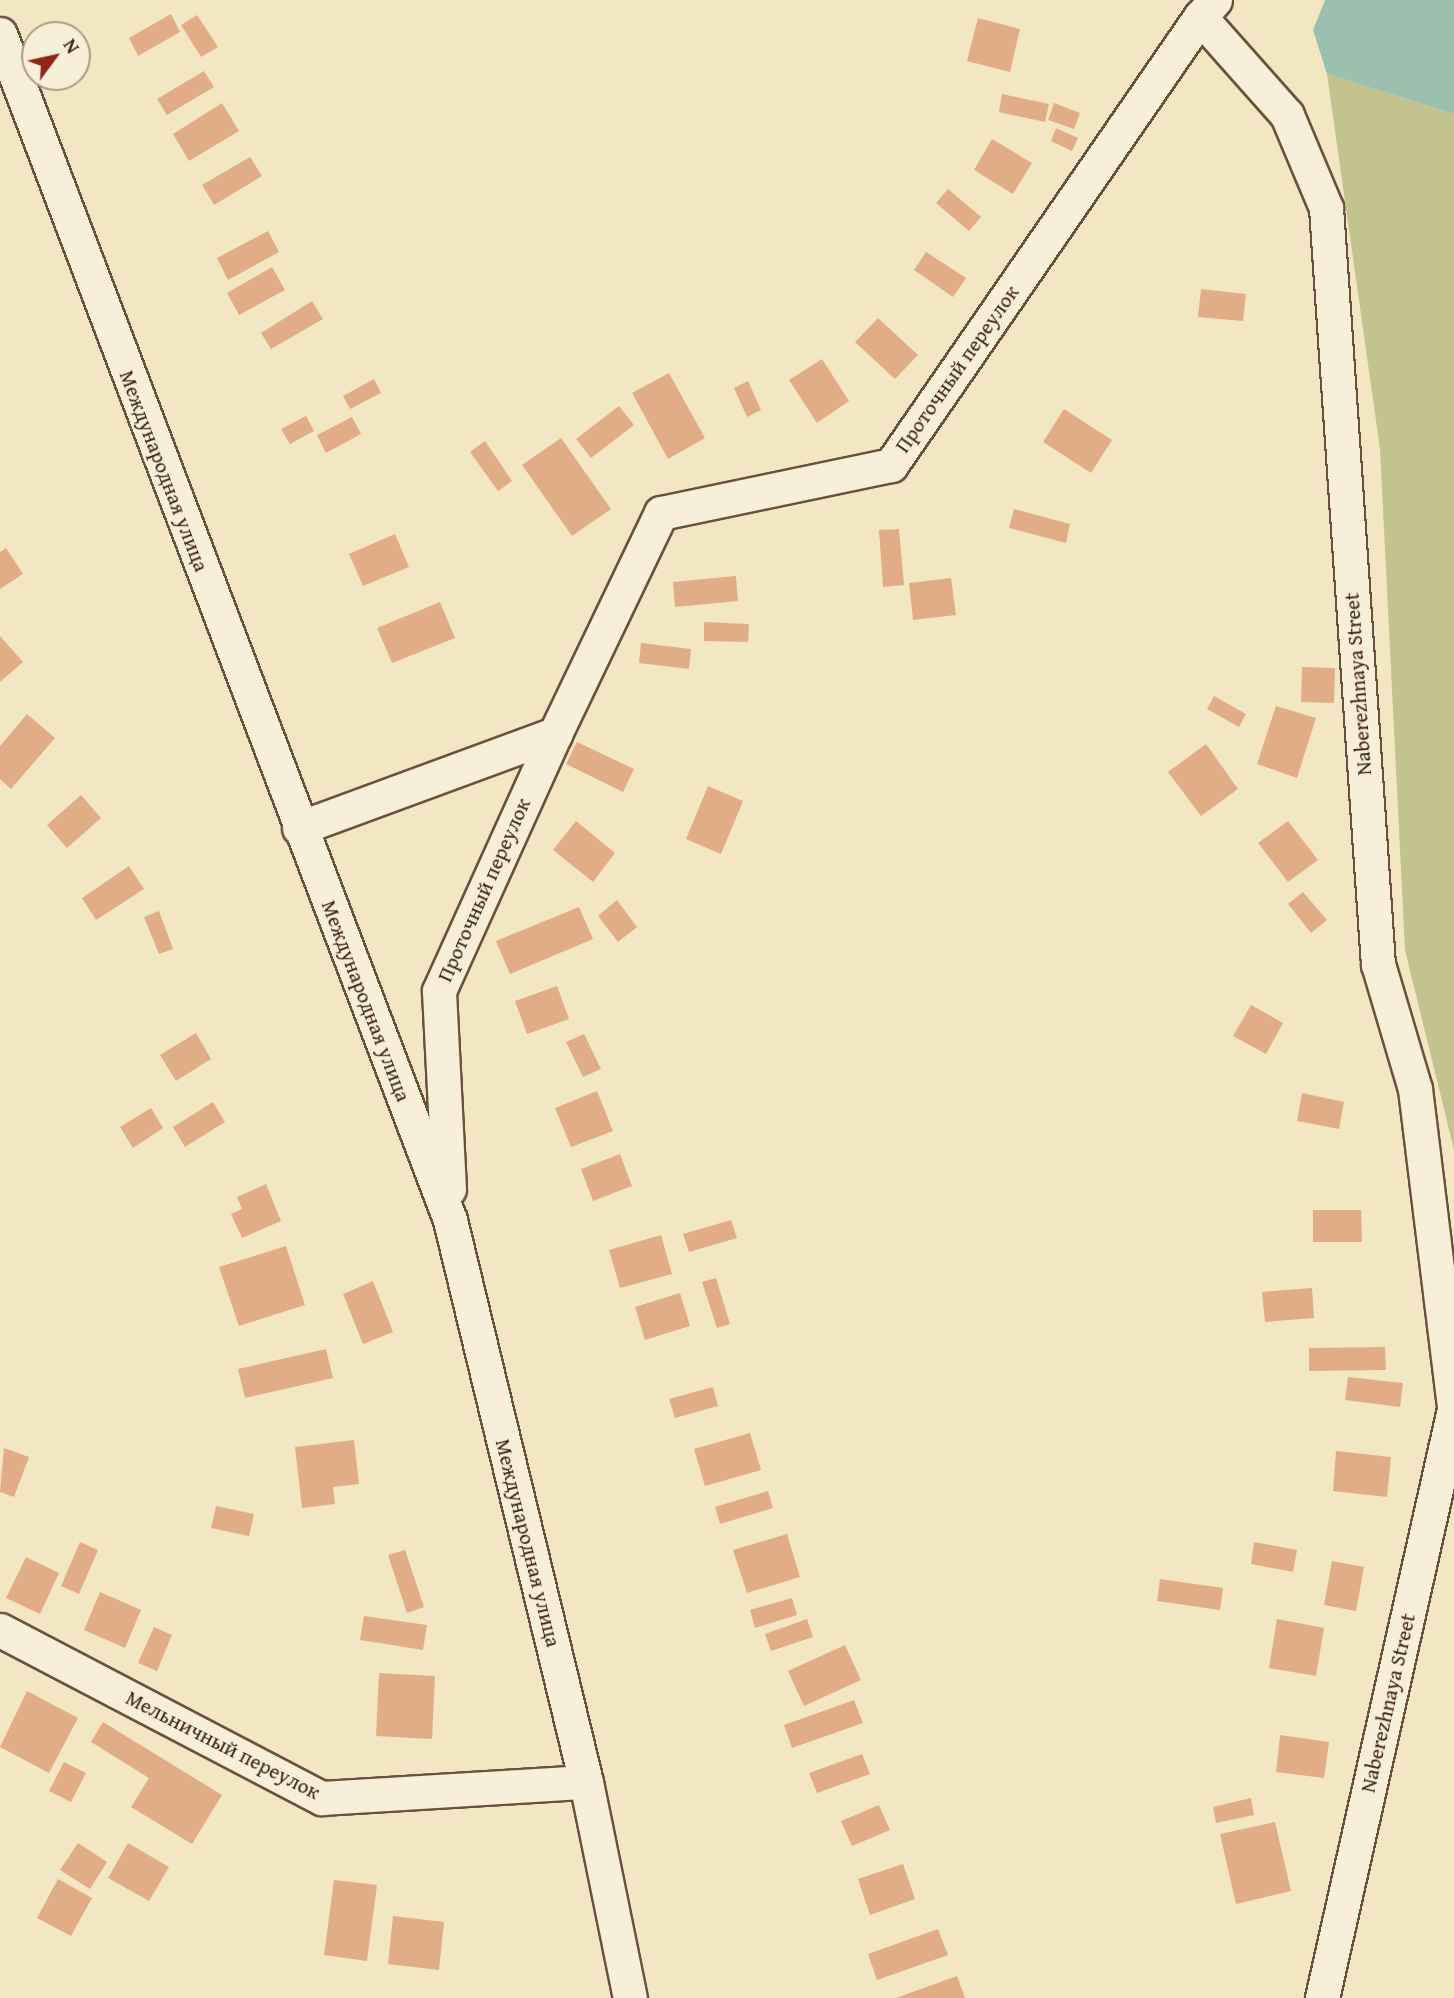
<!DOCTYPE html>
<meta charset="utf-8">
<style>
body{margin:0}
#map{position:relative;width:1454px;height:1998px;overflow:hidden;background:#f3e7c3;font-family:"Gentium Book Plus",serif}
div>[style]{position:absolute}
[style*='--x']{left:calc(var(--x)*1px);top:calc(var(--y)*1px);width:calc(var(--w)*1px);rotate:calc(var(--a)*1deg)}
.green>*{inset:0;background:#c2c38f}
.water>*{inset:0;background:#9cc0b0}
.building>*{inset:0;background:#e1ad87}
.roads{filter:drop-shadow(2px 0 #6a513b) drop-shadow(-2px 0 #6a513b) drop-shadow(0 2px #6a513b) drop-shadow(0 -2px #6a513b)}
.street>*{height:33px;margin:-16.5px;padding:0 16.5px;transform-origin:16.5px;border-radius:16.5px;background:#f7efd8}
span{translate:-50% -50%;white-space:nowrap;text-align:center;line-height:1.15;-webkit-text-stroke:5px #f7efd8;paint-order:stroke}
.street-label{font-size:21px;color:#3d1f0e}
.north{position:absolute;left:21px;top:21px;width:70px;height:70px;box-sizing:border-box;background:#f7efd8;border:2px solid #ad9c87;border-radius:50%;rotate:57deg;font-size:19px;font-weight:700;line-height:28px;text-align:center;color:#3d1f0e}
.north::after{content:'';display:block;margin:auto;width:24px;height:32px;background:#8f2418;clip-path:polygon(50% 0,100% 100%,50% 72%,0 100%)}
</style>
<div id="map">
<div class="green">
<div style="clip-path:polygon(1327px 74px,1454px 114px,1454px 1150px,1405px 950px,1380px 449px)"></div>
</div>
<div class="water">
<div style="clip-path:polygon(1325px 0,1454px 0,1454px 114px,1327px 74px,1313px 30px)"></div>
</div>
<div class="building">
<div style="clip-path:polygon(171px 14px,180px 32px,138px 56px,129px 38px)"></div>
<div style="clip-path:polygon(197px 15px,218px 47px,201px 57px,181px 25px)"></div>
<div style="clip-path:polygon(978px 18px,1020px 29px,1010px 72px,967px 61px)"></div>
<div style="clip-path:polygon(204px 71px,214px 87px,167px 115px,157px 99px)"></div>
<div style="clip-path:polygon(1002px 94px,1049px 104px,1045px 122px,999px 112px)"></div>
<div style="clip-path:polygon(222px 103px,239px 131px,189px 161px,173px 134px)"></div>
<div style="clip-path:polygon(1054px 103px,1080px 113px,1074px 129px,1048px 120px)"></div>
<div style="clip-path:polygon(1056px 128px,1078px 138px,1072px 151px,1051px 141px)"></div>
<div style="clip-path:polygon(992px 139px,1032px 163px,1013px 194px,974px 170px)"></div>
<div style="clip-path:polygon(250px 157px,262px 176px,214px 205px,202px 185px)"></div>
<div style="clip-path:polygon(948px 189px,981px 217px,969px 231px,936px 203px)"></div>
<div style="clip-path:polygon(268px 231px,279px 252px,228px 280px,217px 258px)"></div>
<div style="clip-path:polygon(926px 252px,966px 278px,953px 297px,914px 270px)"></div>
<div style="clip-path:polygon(272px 267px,285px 290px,239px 315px,227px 293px)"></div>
<div style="clip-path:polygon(1201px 289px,1246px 294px,1243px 321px,1198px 317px)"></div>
<div style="clip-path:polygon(312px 301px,323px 319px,271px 349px,261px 333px)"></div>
<div style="clip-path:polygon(878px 318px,918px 355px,895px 379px,855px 342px)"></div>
<div style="clip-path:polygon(822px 359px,849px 401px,817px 423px,789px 380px)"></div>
<div style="clip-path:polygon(669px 373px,705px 438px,668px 459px,632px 393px)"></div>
<div style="clip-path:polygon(374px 379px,381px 393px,350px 409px,343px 396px)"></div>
<div style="clip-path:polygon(748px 381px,761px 410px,747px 417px,734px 388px)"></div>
<div style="clip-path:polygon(619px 406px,634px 425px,591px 458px,576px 439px)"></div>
<div style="clip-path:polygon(1064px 409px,1112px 440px,1091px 473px,1043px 442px)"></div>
<div style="clip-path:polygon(306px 416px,314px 431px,290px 444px,281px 429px)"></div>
<div style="clip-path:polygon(352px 417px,361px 434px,326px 453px,317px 435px)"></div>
<div style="clip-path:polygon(561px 438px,611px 509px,572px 536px,522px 465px)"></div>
<div style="clip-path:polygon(485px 441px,512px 481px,498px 491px,470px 452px)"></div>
<div style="clip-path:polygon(1014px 509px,1070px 524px,1066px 543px,1009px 528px)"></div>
<div style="clip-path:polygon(899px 529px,904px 585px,883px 587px,879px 530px)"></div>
<div style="clip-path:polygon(395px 534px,409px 567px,363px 586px,349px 554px)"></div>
<div style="clip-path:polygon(6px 548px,23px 574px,0 589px,0 552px)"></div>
<div style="clip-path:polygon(736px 576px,738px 601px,675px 607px,673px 582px)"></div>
<div style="clip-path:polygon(951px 578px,956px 615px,913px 620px,909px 583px)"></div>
<div style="clip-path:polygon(440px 602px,455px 638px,392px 663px,377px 628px)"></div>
<div style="clip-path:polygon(704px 622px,749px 624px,748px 642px,704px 641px)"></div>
<div style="clip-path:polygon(0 636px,23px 662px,0 682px)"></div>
<div style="clip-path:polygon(641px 643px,691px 649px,689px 669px,639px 663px)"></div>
<div style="clip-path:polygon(1302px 667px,1335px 668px,1334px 703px,1301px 702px)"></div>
<div style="clip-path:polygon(1214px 696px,1246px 714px,1239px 727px,1207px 709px)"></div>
<div style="clip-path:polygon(1276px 706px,1316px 718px,1297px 778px,1257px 764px)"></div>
<div style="clip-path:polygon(27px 714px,55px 738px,11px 789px,0 779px,0 746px)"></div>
<div style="clip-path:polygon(577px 742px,634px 769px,623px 792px,566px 764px)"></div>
<div style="clip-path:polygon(1206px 744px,1238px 789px,1201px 816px,1168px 772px)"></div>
<div style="clip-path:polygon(708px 786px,743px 801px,721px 854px,686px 839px)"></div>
<div style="clip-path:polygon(81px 795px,101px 818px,67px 848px,47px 825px)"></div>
<div style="clip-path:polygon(576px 821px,615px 853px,593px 882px,553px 850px)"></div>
<div style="clip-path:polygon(1288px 821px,1318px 860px,1288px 882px,1258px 843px)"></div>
<div style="clip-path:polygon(129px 866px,144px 889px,96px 920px,82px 898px)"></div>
<div style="clip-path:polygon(1303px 892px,1327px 920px,1311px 933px,1288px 904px)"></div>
<div style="clip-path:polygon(617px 900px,637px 927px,618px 942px,598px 916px)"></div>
<div style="clip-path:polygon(579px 907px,593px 939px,510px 974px,496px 941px)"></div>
<div style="clip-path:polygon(159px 911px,173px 949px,159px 954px,144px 917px)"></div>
<div style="clip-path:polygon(557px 986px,569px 1019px,527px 1034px,515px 1001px)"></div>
<div style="clip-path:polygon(1251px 1005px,1283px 1023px,1266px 1054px,1233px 1036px)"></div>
<div style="clip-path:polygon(196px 1033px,211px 1059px,176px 1081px,160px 1055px)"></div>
<div style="clip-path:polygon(584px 1034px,601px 1069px,583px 1077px,566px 1042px)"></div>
<div style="clip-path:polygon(597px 1091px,613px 1131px,571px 1147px,555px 1108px)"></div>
<div style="clip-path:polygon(1302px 1093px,1344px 1102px,1339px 1129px,1297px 1121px)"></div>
<div style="clip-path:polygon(213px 1102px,225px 1122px,185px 1147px,173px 1127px)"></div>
<div style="clip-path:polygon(151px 1108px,163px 1128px,133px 1148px,120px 1127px)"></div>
<div style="clip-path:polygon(620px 1154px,632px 1186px,593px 1201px,581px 1169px)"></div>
<div style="clip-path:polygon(266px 1184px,281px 1221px,242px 1238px,231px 1214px,242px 1209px,237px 1197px)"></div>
<div style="clip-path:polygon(1313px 1210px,1361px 1210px,1362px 1242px,1313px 1242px)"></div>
<div style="clip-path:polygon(731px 1220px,737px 1238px,689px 1252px,683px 1234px)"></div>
<div style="clip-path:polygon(661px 1235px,672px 1274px,620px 1288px,609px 1250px)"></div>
<div style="clip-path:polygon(286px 1246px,305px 1305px,239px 1326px,219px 1267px)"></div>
<div style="clip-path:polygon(716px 1278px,730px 1324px,717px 1328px,702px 1282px)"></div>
<div style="clip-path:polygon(373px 1281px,393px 1332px,363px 1344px,343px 1294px)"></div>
<div style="clip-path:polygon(1312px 1288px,1314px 1318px,1265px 1322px,1262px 1292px)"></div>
<div style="clip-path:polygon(680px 1293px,690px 1326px,645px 1340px,635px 1307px)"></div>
<div style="clip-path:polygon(1385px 1347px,1386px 1370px,1309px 1371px,1309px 1348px)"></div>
<div style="clip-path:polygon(326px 1349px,333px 1378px,245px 1398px,238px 1369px)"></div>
<div style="clip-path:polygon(1348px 1377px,1403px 1383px,1400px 1407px,1345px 1400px)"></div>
<div style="clip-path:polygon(713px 1387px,718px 1406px,675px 1418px,669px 1399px)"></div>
<div style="clip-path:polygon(750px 1433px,761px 1470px,705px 1486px,694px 1449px)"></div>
<div style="clip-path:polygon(354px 1440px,359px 1484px,333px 1487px,335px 1504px,302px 1508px,295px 1447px)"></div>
<div style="clip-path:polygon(4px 1448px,29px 1457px,14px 1497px,0 1492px)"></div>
<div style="clip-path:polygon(1336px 1451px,1391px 1457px,1387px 1497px,1333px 1491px)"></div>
<div style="clip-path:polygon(768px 1491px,773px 1508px,720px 1524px,715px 1507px)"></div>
<div style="clip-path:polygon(216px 1506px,254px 1514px,249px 1536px,211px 1528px)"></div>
<div style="clip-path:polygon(787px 1534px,800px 1577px,747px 1593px,733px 1550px)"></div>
<div style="clip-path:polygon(80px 1542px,98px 1550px,79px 1594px,61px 1586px)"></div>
<div style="clip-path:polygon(1254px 1542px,1297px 1550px,1293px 1572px,1251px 1564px)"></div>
<div style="clip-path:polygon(405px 1550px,424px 1607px,407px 1613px,388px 1555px)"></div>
<div style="clip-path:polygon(26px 1557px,59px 1573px,40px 1614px,6px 1598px)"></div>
<div style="clip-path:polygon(1332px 1561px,1364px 1567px,1356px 1611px,1324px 1605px)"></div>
<div style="clip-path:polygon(1160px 1579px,1223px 1588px,1220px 1610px,1157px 1601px)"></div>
<div style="clip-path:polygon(100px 1592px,141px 1610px,125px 1648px,84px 1630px)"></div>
<div style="clip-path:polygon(792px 1598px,797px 1615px,755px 1628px,750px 1610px)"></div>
<div style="clip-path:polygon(364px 1616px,427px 1625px,423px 1650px,360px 1640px)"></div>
<div style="clip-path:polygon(807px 1619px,813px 1637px,771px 1651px,765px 1634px)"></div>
<div style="clip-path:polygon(1277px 1619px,1324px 1628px,1316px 1676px,1269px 1668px)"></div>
<div style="clip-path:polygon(154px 1627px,172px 1635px,157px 1671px,138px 1663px)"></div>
<div style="clip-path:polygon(845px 1645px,861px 1680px,804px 1706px,788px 1671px)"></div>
<div style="clip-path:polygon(379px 1673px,435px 1676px,432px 1739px,376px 1736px)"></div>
<div style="clip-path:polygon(27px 1691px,78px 1718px,49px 1773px,0 1747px)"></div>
<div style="clip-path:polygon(854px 1700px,863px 1723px,792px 1748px,784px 1725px)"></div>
<div style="clip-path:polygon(103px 1722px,222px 1795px,192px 1844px,131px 1807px,149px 1778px,91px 1742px)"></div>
<div style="clip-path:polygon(1280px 1735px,1329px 1742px,1324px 1778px,1276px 1772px)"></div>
<div style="clip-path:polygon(862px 1754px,870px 1774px,817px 1793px,809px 1773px)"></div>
<div style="clip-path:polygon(64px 1762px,86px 1773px,71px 1802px,49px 1791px)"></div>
<div style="clip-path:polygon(1251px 1798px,1254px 1815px,1216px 1823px,1213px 1807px)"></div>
<div style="clip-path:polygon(879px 1805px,890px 1830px,852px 1846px,841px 1821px)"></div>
<div style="clip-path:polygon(1275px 1822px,1291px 1891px,1236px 1904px,1220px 1834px)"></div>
<div style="clip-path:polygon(78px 1843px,107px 1862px,90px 1889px,60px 1870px)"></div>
<div style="clip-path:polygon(128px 1843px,169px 1867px,149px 1901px,108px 1878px)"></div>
<div style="clip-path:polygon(903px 1864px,915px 1899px,870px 1915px,858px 1879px)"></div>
<div style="clip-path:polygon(58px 1879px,92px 1898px,71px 1936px,37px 1918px)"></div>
<div style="clip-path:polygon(334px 1880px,377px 1885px,367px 1961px,324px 1955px)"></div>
<div style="clip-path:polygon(393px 1916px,444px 1922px,439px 1970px,388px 1964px)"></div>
<div style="clip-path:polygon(938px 1929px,948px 1955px,877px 1980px,868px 1954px)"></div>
<div style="clip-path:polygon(957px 1976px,965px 1998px,896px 1998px)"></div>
</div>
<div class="roads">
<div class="street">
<div style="--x:1215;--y:0;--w:23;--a:131"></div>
<div style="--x:1200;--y:17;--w:131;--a:48.4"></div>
<div style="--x:1287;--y:115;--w:101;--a:67.2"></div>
<div style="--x:1326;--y:208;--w:758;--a:86.07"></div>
<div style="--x:1378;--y:964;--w:130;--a:73.5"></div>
<div style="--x:1415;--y:1089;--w:320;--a:83"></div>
<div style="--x:0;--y:34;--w:1269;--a:69.22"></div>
<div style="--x:450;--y:1220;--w:578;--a:76.4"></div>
<div style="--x:586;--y:1782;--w:220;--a:78.5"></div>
<div style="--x:299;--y:828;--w:273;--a:-20.2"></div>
<div style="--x:555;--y:734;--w:245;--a:-64.4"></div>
<div style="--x:661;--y:513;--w:235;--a:-11.8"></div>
<div style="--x:891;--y:465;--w:544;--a:-55.4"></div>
<div style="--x:449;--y:1189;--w:198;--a:-92.9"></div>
<div style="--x:439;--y:991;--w:282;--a:-65.7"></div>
<div style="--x:0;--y:1630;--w:363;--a:27.6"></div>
<div style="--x:322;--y:1798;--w:264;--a:-3.5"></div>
<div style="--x:1322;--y:1998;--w:604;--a:-77.37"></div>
</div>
</div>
<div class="street-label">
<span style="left:957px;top:369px;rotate:-55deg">Проточный переулок</span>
<span style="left:164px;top:471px;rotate:69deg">Международная улица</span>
<span style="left:1358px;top:684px;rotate:-94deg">Naberezhnaya Street</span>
<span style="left:484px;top:890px;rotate:-66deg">Проточный переулок</span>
<span style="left:366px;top:1001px;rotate:69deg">Международная улица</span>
<span style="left:528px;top:1543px;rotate:76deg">Международная улица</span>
<span style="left:1388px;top:1703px;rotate:-77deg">Naberezhnaya Street</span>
<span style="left:223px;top:1745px;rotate:27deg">Мельничный переулок</span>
</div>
<div class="north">N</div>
</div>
